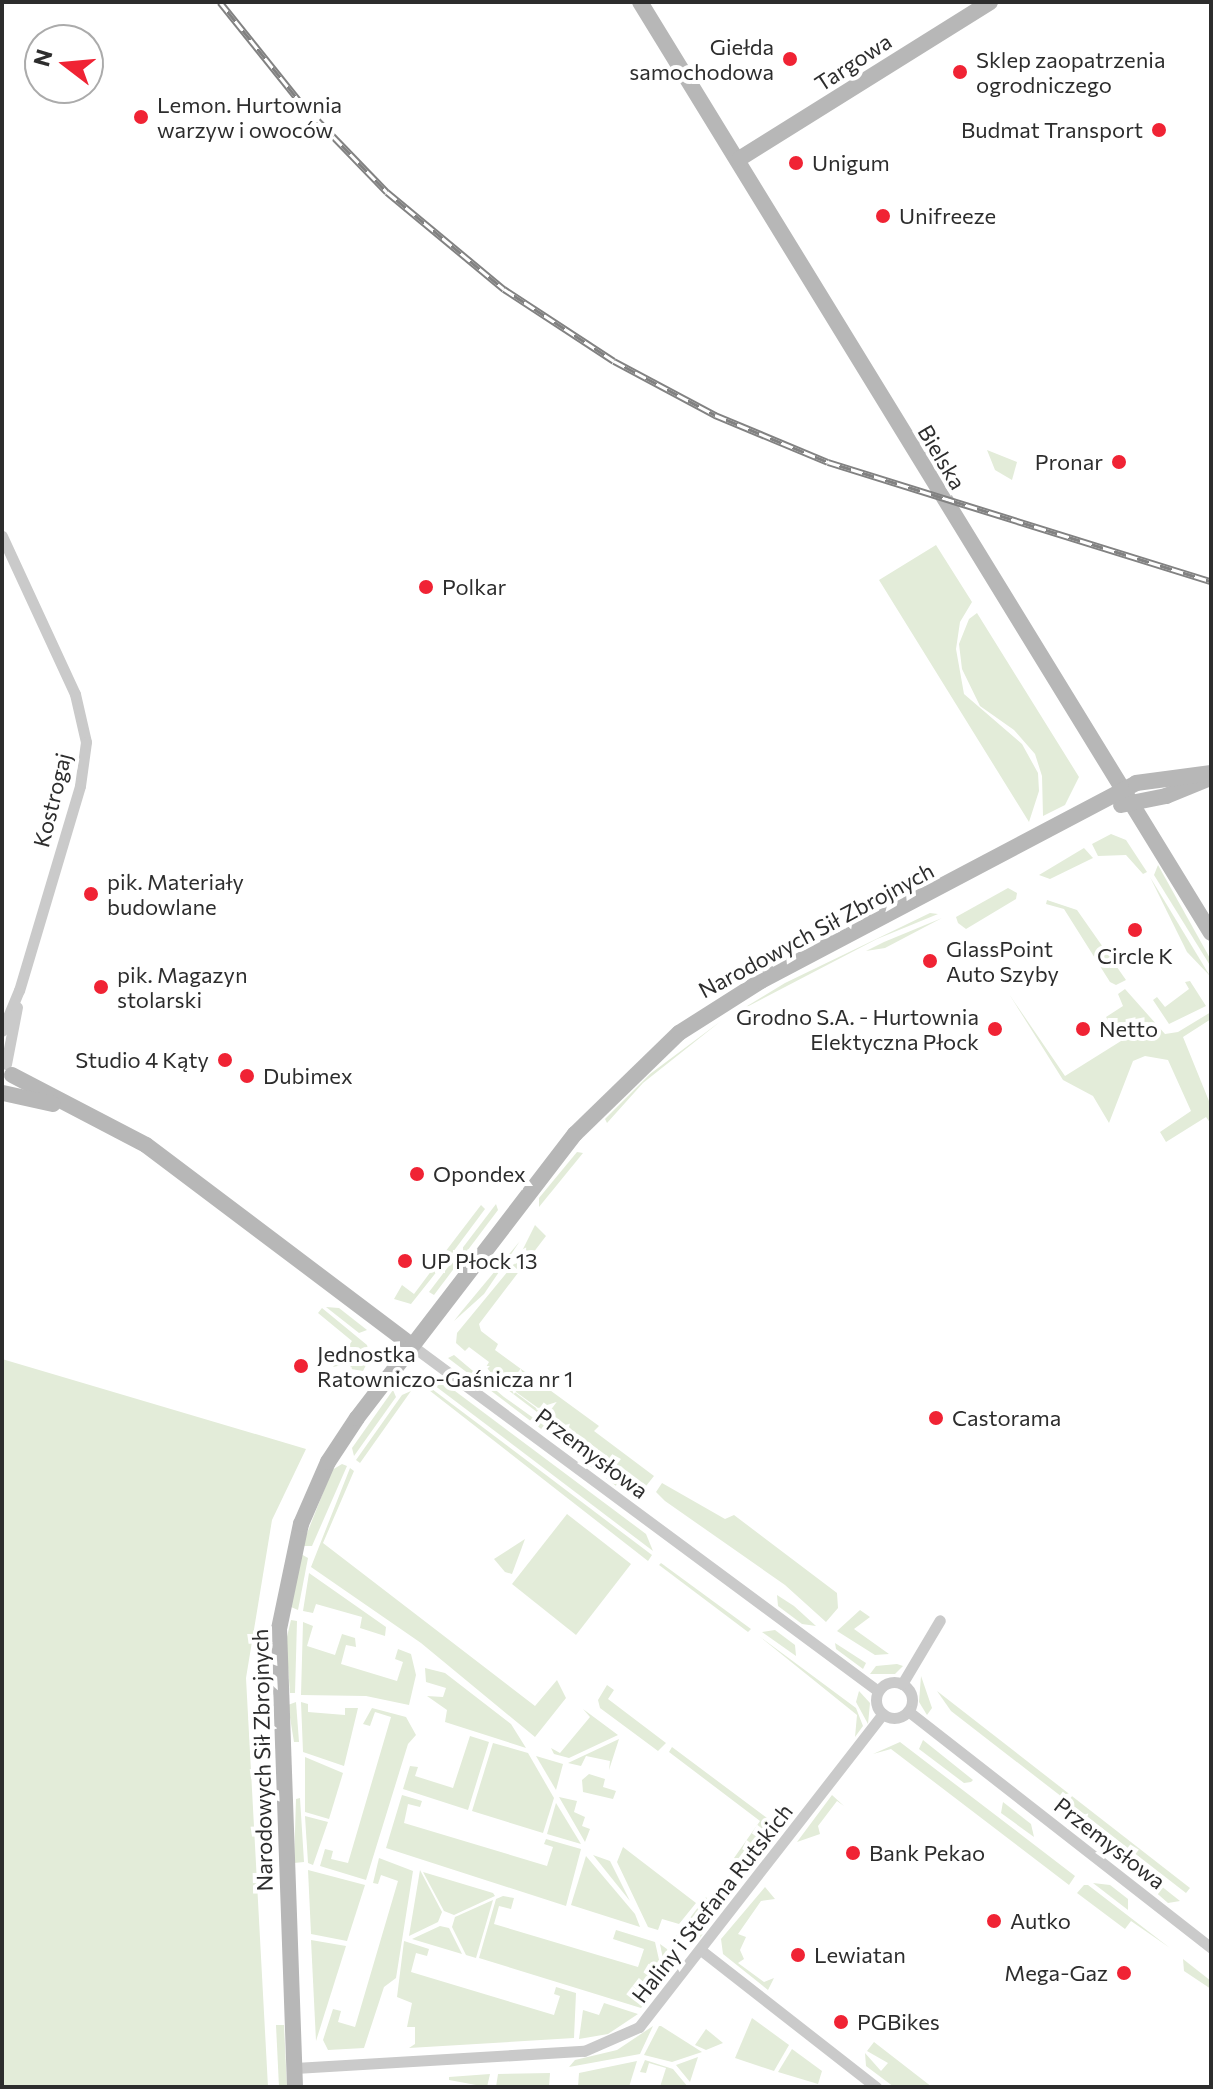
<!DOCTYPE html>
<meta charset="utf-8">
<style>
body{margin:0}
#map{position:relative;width:1213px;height:2089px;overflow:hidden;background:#fff;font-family:Commissioner,sans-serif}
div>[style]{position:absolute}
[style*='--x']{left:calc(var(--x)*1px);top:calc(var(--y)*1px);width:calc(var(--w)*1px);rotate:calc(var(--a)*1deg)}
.green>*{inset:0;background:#e3ecd9}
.street>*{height:11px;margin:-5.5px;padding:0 5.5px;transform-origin:5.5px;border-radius:5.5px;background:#cacaca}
.street>.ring{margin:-5.5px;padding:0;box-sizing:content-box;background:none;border:11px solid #cacaca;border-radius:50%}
.secondary>*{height:16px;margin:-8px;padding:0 8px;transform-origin:8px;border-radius:8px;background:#b7b7b7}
.rail>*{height:7px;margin-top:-3.5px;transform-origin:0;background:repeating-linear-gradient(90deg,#fff 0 12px,#828282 0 24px);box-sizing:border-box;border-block:2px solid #828282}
.dots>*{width:22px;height:22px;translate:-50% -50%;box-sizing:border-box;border:4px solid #fff;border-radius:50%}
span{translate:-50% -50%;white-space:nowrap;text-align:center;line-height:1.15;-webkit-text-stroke:8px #fff;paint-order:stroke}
.poi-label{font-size:22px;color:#2d2d2d}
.right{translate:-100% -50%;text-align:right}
.left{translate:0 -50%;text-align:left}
.street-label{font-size:22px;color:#2d2d2d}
.frame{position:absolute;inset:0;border:4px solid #2d2d2d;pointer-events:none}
.north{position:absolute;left:24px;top:24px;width:80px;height:80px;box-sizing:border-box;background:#fff;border:2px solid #ababab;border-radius:50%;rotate:286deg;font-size:22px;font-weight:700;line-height:32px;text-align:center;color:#2d2d2d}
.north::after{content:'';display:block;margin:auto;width:28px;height:36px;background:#f02334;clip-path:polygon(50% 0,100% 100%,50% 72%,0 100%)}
</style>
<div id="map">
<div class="green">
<div style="clip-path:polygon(987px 450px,1017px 462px,1012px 480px,995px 470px)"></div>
<div style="clip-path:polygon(936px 545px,972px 602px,960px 622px,956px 649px,964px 694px,1022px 744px,1038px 773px,1039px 791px,1029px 822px,879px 580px)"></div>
<div style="clip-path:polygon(977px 613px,1079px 777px,1065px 805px,1043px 816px,1042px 776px,1035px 754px,1014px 730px,980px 706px,962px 669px,959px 644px,969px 619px)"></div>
<div style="clip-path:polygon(1111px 834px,1126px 840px,1147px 872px,1143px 874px,1126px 855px,1098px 856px,1092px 844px)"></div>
<div style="clip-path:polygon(1084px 848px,1093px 858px,1050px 879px,1039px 875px)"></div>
<div style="clip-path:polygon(1158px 865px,1211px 960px,1211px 967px,1154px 875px)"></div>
<div style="clip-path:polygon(1150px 877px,1210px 976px,1187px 952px)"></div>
<div style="clip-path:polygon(1008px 888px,1017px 893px,1016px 899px,966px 929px,958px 923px,956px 917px)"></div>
<div style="clip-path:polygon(1047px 900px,1077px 910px,1126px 980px,1116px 985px,1110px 982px,1064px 909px,1046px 904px)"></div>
<div style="clip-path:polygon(930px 913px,938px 914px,877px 939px,739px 1011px,785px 983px)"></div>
<div style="clip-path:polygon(942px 918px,885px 948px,866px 951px,884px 942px)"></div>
<div style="clip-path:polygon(1190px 981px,1206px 1006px,1169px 1024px,1153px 1000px,1157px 997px,1165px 1007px,1189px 989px,1185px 982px)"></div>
<div style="clip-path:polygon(1125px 989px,1165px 1034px,1178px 1032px,1211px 1012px,1211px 1019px,1183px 1037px,1211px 1106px,1211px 1124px,1206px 1117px,1166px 1142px,1160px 1132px,1191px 1111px,1168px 1060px,1145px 1056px,1133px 1061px,1109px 1123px,1093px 1096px,1063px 1080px,1009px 994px,1065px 1076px,1121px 1041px,1106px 1017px,1123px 1006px,1118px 994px)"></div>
<div style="clip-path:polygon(721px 1021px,643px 1083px,607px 1123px,605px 1119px,650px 1074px)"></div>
<div style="clip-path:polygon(577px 1152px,583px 1153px,539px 1207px,539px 1198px)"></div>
<div style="clip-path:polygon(496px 1204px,498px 1210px,434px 1295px,429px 1292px)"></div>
<div style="clip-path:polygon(481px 1205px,485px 1209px,447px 1260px,442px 1256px)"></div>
<div style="clip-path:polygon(535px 1225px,546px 1236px,479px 1324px,481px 1331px,498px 1344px,495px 1350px,599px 1426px,594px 1431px,654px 1476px,646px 1486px,494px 1376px,486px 1367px,489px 1362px,469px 1347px,465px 1351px,456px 1343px,457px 1333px,518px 1259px)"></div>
<div style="clip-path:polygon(520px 1241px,484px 1294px,454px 1321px,461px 1312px)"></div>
<div style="clip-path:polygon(438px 1262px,442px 1265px,411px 1304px,394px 1299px,402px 1285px,414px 1294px)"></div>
<div style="clip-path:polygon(326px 1307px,339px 1308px,367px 1330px,359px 1333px)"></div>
<div style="clip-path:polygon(322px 1308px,367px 1345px,370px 1357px,363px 1371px,351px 1369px,350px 1363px,333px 1367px,352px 1341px,318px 1313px)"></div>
<div style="clip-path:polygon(454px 1355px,504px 1397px,638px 1493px,624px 1492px,448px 1358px)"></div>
<div style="clip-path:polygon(2px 1359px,306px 1449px,272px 1520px,246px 1678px,268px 2087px,2px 2087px)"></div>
<div style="clip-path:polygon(435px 1376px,646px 1534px,653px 1551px,434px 1385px)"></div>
<div style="clip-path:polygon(500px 1384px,504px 1384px,644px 1489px,625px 1479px)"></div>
<div style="clip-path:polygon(428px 1386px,652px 1555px,648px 1561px,425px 1387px)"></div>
<div style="clip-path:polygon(393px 1390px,396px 1397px,354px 1456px,352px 1448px)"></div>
<div style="clip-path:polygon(411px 1391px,360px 1463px,356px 1460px,402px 1395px)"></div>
<div style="clip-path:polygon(342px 1464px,347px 1466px,312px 1546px,302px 1546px,332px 1470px)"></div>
<div style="clip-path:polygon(350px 1468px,354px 1471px,323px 1543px,535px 1706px,557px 1680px,566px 1698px,535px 1737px,421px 1643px,311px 1567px)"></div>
<div style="clip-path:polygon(662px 1483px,725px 1519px,734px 1515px,837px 1593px,838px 1608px,826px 1622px,785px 1585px,665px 1501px,656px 1492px)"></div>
<div style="clip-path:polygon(567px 1514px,631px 1564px,576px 1635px,512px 1584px)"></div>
<div style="clip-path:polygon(525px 1539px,512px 1574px,505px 1572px,494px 1559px)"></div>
<div style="clip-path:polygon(301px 1554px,308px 1558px,298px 1610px,291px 1607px)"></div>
<div style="clip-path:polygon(661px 1563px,751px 1629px,748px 1632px,659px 1565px)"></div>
<div style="clip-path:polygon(309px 1573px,386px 1627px,385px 1636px,360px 1628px,362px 1617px,316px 1604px,313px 1613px,303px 1611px)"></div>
<div style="clip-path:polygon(777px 1595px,794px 1606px,816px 1626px,802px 1624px,778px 1606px)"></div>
<div style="clip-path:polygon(860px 1610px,870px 1617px,854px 1629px,889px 1654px,875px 1655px,837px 1631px)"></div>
<div style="clip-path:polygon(291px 1620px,297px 1621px,295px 1693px,290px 1693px,286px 1641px)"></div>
<div style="clip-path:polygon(303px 1622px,313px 1626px,307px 1646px,335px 1655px,342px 1634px,355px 1638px,356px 1647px,346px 1645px,341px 1664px,397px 1681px,403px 1662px,395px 1659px,398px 1649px,411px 1654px,416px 1675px,409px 1705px,366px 1696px,301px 1695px)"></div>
<div style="clip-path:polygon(775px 1630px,795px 1645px,796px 1656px,762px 1632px)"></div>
<div style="clip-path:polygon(759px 1636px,856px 1708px,863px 1726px,855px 1737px,857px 1715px)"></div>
<div style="clip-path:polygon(835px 1643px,866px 1663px,863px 1669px,836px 1649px)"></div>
<div style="clip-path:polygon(262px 1654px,270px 1675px,271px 1712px,263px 1713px)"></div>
<div style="clip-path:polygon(897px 1664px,903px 1666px,895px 1674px,870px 1674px,876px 1666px)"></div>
<div style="clip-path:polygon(425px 1668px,445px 1673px,511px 1724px,526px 1748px,445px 1722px,447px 1710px,427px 1696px,443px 1697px,446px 1688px,426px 1682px)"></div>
<div style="clip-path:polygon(921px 1676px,932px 1708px,927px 1715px,919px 1702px)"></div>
<div style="clip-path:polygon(607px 1685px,614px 1690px,608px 1699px,666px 1743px,658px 1751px,600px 1708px,598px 1700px)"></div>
<div style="clip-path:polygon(859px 1691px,870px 1703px,868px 1724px,856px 1702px)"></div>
<div style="clip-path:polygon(937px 1691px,1190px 1888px,1186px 1893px,951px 1711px)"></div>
<div style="clip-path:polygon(296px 1702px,299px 1742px,294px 1742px,288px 1705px)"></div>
<div style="clip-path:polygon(301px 1702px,308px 1704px,308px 1712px,345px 1715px,345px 1708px,358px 1708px,344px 1766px,303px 1752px)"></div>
<div style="clip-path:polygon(372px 1708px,406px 1717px,416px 1735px,408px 1744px,366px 1880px,320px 1866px,325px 1849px,333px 1851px,331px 1859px,348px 1863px,391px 1717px,375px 1712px,370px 1726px,363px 1724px)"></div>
<div style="clip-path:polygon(583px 1709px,618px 1735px,569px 1758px,554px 1754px,551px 1748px,560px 1753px,590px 1717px)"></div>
<div style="clip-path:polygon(470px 1736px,489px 1742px,468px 1810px,403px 1789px,410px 1766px,418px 1767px,415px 1776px,453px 1788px)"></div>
<div style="clip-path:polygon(619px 1739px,609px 1770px,610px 1761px,586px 1756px,581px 1766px,568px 1763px)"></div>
<div style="clip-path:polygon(923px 1740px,973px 1780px,971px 1782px,964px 1783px,919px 1749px)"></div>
<div style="clip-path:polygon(900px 1742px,1075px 1876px,1069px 1885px,891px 1749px,873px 1754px)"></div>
<div style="clip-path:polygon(493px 1743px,528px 1753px,554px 1798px,543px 1833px,472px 1811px)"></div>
<div style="clip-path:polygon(672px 1747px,783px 1830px,752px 1870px,734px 1858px,760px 1821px,669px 1752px)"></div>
<div style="clip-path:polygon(536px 1756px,563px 1764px,556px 1790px)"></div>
<div style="clip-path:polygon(305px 1757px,343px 1773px,329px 1819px,305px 1812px)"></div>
<div style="clip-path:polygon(589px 1774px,605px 1779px,603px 1787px,616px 1791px,613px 1799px,583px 1792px,582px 1780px)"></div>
<div style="clip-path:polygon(402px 1795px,422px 1801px,420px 1807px,408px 1804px,404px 1823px,547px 1866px,553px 1847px,544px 1844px,546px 1839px,581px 1849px,566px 1906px,386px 1848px)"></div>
<div style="clip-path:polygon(832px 1795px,844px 1806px,837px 1801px,818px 1826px,820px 1834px,797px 1842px)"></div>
<div style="clip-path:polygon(559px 1797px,577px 1801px,574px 1812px,585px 1817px,582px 1826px,590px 1829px,585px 1842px)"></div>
<div style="clip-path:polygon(300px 1798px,304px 1862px,294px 1863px,296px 1799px)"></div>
<div style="clip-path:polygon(1003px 1802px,1031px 1824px,1034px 1837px,1001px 1813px)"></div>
<div style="clip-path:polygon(556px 1803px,581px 1844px,547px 1834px)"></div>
<div style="clip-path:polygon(305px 1816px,328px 1822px,313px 1865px,308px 1863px)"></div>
<div style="clip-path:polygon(623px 1847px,696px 1903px,679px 1924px,662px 1919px,658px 1930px,648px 1927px,617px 1862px)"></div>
<div style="clip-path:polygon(593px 1855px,610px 1861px,630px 1901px)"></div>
<div style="clip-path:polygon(586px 1856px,635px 1914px,640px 1927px,571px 1905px)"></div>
<div style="clip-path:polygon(379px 1858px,413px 1871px,396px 1978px,384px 1987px,364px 2048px,328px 2050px,323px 2040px,333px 2009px,341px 2011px,338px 2022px,355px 2027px,398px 1881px,381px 1875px,378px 1884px,373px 1883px)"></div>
<div style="clip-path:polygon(1121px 1862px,1131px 1862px,1180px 1901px,1168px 1903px)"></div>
<div style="clip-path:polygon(308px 1870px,365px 1885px,347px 1941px,311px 1934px)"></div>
<div style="clip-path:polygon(420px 1870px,442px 1912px,438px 1922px,409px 1936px)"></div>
<div style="clip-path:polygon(423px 1872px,493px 1893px,495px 1896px,454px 1915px,444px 1911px)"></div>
<div style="clip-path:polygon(1093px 1883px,1110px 1885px,1128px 1899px,1128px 1910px)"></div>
<div style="clip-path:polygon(1084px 1885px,1088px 1885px,1170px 1948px,1131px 1921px,1125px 1929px,1077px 1893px)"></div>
<div style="clip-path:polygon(765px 1887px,775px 1899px,761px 1901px,738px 1934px,746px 1937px,740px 1950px,744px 1959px,738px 1963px,764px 1982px,774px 1978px,768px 1990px,723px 1954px,721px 1939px)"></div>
<div style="clip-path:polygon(503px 1896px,514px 1898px,511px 1909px,499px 1906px,494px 1924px,638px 1967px,644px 1949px,613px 1939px,616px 1930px,655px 1942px,664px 1982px,641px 2008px,479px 1958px,496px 1899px)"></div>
<div style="clip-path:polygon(706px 1897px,717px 1914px,697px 1942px,676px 1936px)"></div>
<div style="clip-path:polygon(493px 1900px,476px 1958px,466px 1955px,452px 1927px,455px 1917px)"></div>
<div style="clip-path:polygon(440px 1926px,449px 1928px,462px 1954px,412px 1939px)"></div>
<div style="clip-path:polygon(311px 1940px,346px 1946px,316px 2041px)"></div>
<div style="clip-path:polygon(404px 1941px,429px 1949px,427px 1956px,416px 1953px,411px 1972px,554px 2015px,560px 1996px,554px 1994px,556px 1987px,576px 1993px,574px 2038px,409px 2048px,415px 2044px,415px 2027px,407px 2027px,412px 2003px,397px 1997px)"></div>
<div style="clip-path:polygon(660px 1944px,682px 1960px,667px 1979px)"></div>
<div style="clip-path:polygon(1183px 1959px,1211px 1981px,1211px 1989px,1184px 1971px)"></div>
<div style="clip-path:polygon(604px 2003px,638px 2014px,608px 2034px,579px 2039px,583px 2010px,599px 2015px)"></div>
<div style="clip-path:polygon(752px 2018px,789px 2045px,774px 2071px,735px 2058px)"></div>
<div style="clip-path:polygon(276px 2025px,284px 2025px,287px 2087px,279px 2087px)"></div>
<div style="clip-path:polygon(653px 2026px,640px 2054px,569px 2067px,575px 2060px,617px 2050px)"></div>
<div style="clip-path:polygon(659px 2026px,661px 2026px,702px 2052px,672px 2062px,644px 2055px)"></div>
<div style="clip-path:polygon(706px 2029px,723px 2043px,706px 2050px,695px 2045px)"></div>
<div style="clip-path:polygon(874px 2042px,932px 2087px,894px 2087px,866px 2066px,865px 2053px,881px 2071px,888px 2063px,867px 2051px)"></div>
<div style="clip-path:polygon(792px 2049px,822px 2071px,818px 2084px,778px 2072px)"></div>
<div style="clip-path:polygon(698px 2057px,690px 2082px,676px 2065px)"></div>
<div style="clip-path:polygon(645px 2060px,673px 2069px,688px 2087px,660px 2087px,666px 2068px,649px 2063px,646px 2073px,640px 2072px)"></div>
<div style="clip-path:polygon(637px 2061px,629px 2087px,578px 2087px,579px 2073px)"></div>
<div style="clip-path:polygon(550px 2073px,549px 2087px,496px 2087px,498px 2074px)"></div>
<div style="clip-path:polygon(490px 2074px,487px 2087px,449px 2080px,449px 2077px)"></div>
</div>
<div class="street">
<div style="--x:2;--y:536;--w:174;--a:65.2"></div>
<div style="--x:75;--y:694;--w:49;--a:77.1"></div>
<div style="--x:86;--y:742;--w:44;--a:97.8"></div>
<div style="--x:80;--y:786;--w:213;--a:106.6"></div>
<div style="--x:19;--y:990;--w:44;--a:112.5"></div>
<div style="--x:6;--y:1064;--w:58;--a:-79.1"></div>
<div style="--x:411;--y:1345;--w:581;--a:36.53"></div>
<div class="ring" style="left:876px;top:1682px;width:25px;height:25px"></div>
<div style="--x:902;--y:1684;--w:74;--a:-59.3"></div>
<div style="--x:908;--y:1711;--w:385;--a:38"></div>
<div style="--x:702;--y:1951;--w:221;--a:38"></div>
<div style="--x:295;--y:2068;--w:289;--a:-3.4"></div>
<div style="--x:584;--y:2051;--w:60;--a:-23.6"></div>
<div style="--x:639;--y:2027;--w:397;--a:-52.1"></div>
</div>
<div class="secondary">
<div style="--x:640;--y:2;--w:1092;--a:58.48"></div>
<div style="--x:739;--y:159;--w:296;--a:-32"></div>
<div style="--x:1121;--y:805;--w:46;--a:-11.3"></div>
<div style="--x:1166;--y:796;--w:48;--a:-22.2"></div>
<div style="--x:12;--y:1075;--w:151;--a:27.6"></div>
<div style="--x:146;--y:1145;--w:332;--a:37"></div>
<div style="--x:3;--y:1093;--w:51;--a:12.4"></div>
<div style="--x:295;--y:2087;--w:458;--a:-92"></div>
<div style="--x:279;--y:1629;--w:107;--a:-78.2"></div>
<div style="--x:301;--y:1524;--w:68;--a:-66.5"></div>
<div style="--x:328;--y:1462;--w:53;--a:-56.6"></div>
<div style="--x:357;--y:1418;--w:358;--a:-52.5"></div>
<div style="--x:575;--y:1134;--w:145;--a:-44.2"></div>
<div style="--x:679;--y:1033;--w:97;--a:-32.4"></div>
<div style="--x:761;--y:981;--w:424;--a:-27.8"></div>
<div style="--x:1136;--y:783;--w:76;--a:-7.6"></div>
</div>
<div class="rail">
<div style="--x:220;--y:2;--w:128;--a:51.3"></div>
<div style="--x:300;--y:102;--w:125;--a:46"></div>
<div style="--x:387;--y:192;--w:152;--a:39.7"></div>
<div style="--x:504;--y:289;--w:131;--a:33.2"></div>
<div style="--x:614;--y:361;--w:115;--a:28.1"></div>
<div style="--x:715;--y:415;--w:122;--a:22.6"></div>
<div style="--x:828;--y:462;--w:401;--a:17.3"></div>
</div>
<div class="dots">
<div style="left:790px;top:59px;background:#f02334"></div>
<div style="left:960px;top:72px;background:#f02334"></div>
<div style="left:141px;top:117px;background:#f02334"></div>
<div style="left:1159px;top:130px;background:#f02334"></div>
<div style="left:796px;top:163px;background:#f02334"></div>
<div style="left:883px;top:216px;background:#f02334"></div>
<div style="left:1119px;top:462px;background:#f02334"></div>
<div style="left:426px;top:587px;background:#f02334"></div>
<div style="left:91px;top:894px;background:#f02334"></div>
<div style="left:1135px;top:930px;background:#f02334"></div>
<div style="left:930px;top:961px;background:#f02334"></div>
<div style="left:101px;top:987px;background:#f02334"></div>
<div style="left:995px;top:1029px;background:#f02334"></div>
<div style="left:1083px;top:1029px;background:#f02334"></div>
<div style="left:225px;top:1060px;background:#f02334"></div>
<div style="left:247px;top:1076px;background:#f02334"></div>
<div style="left:417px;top:1174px;background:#f02334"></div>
<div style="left:405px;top:1261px;background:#f02334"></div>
<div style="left:301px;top:1366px;background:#f02334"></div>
<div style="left:936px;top:1418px;background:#f02334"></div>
<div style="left:853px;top:1853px;background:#f02334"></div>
<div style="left:994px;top:1921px;background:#f02334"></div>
<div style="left:798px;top:1955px;background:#f02334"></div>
<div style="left:1124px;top:1973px;background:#f02334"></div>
<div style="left:841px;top:2022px;background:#f02334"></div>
</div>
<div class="poi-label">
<span class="right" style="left:774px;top:59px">Giełda<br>samochodowa</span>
<span class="left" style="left:976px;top:72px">Sklep zaopatrzenia<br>ogrodniczego</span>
<span class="left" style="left:157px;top:117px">Lemon. Hurtownia<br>warzyw i owoców</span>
<span class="right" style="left:1143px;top:130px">Budmat Transport</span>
<span class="left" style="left:812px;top:163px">Unigum</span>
<span class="left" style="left:899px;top:216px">Unifreeze</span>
<span class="right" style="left:1103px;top:462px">Pronar</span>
<span class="left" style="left:442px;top:587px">Polkar</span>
<span class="left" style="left:107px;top:894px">pik. Materiały<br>budowlane</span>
<span class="left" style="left:946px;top:961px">GlassPoint<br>Auto Szyby</span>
<span style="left:1135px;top:956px">Circle K</span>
<span class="left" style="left:117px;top:987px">pik. Magazyn<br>stolarski</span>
<span class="right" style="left:979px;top:1029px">Grodno S.A. - Hurtownia<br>Elektyczna Płock</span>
<span class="left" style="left:1099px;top:1029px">Netto</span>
<span class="right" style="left:209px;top:1060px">Studio 4 Kąty</span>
<span class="left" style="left:263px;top:1076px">Dubimex</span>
<span class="left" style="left:433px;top:1174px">Opondex</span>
<span class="left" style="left:421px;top:1261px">UP Płock 13</span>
<span class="left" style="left:317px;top:1366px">Jednostka<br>Ratowniczo-Gaśnicza nr 1</span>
<span class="left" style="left:952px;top:1418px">Castorama</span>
<span class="left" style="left:869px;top:1853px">Bank Pekao</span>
<span class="left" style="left:1010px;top:1921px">Autko</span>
<span class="left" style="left:814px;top:1955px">Lewiatan</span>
<span class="right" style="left:1108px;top:1973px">Mega-Gaz</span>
<span class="left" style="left:857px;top:2022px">PGBikes</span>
</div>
<div class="street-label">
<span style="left:853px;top:62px;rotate:-33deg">Targowa</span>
<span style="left:942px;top:457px;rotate:59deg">Bielska</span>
<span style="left:52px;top:800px;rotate:-76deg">Kostrogaj</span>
<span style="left:816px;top:930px;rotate:-28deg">Narodowych Sił Zbrojnych</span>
<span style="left:592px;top:1453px;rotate:37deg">Przemysłowa</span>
<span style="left:262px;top:1760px;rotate:-91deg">Narodowych Sił Zbrojnych</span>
<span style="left:1110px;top:1843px;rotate:38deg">Przemysłowa</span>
<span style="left:712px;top:1903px;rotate:-52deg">Haliny i Stefana Rutskich</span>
</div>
<div class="frame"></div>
<div class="north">N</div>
</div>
